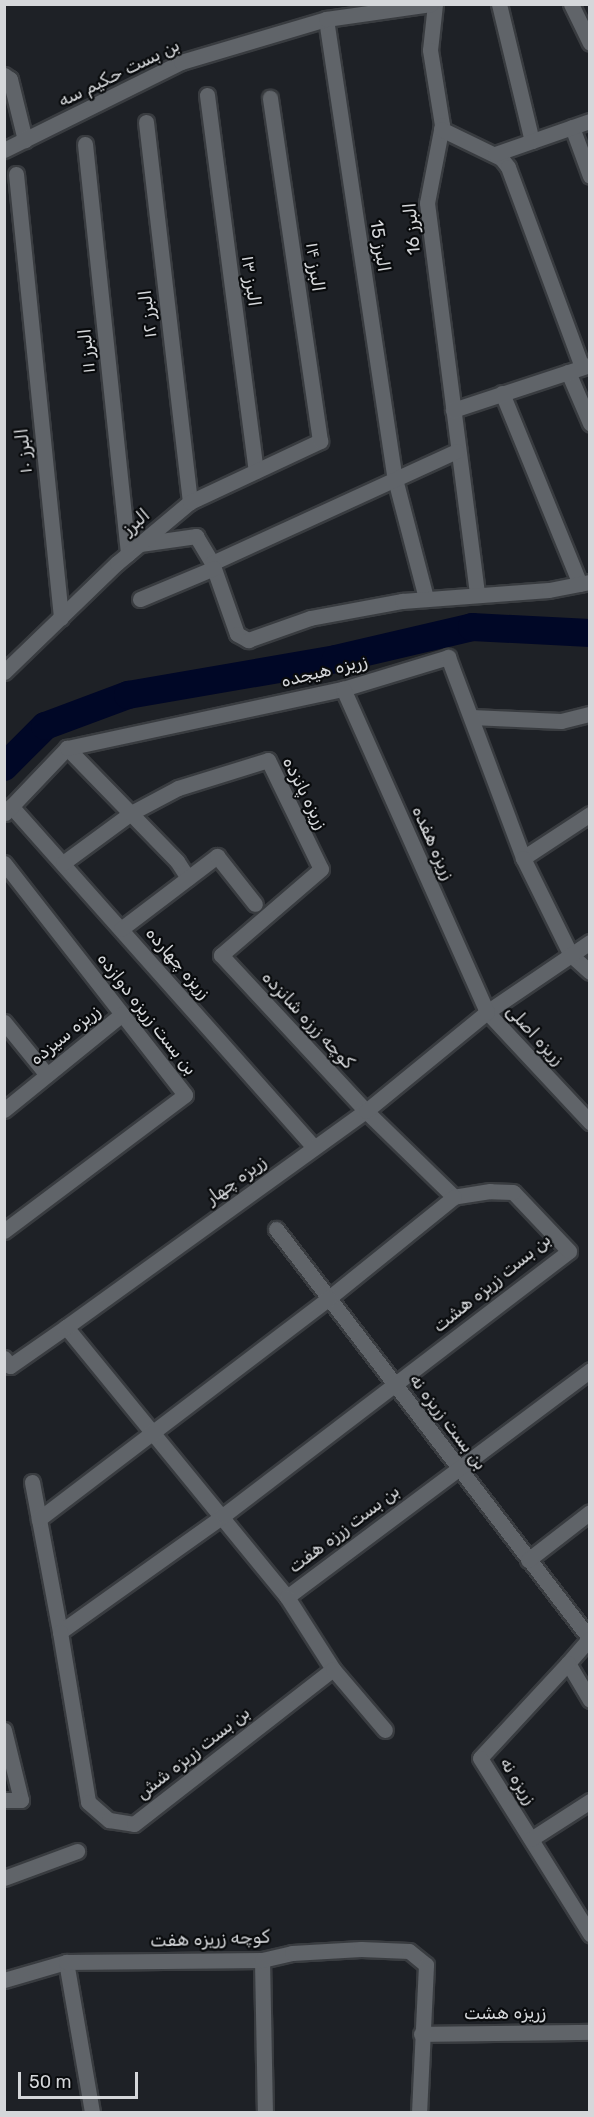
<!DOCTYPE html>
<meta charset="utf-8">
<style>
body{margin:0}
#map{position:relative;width:594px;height:2117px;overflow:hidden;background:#1e2126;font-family:Rubik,Cairo,sans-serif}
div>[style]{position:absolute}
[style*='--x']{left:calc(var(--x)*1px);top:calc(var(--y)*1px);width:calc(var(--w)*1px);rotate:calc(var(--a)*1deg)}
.river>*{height:28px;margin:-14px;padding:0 14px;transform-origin:14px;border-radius:14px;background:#000726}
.roads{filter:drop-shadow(2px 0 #393c40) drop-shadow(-2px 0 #393c40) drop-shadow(0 2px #393c40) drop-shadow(0 -2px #393c40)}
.minor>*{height:15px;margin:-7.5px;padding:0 7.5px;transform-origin:7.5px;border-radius:7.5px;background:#606469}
span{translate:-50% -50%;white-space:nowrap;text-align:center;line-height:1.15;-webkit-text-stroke:4.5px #090b0d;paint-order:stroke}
.street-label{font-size:18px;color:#d5d7da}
.frame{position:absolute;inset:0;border:6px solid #d5d7da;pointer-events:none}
.scale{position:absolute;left:18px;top:2072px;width:120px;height:27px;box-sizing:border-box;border:3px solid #d5d7da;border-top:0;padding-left:8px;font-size:18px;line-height:21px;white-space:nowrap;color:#d5d7da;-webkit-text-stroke:4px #090b0d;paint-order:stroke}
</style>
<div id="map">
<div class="river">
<div style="--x:4;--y:767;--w:58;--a:-45"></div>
<div style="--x:45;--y:726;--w:89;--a:-20.5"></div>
<div style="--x:128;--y:695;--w:211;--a:-9.8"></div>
<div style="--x:336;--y:659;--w:140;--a:-13.2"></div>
<div style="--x:472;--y:627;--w:118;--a:2.9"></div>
</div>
<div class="roads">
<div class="minor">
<div style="--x:435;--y:4;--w:46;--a:96.2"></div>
<div style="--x:430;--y:50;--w:76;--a:80.9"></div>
<div style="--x:442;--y:125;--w:79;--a:100.9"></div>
<div style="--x:427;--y:203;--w:394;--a:82.7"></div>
<div style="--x:499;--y:4;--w:141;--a:76.5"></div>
<div style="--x:571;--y:4;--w:43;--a:64"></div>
<div style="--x:326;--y:19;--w:465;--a:81.5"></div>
<div style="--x:395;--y:479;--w:123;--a:75.4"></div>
<div style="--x:4;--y:75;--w:7;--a:34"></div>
<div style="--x:10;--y:79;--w:63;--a:76.2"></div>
<div style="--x:207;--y:95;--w:379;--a:82.6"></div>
<div style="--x:146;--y:122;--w:383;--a:83.4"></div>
<div style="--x:572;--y:127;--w:52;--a:69.8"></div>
<div style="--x:441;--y:129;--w:67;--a:25.8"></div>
<div style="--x:501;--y:158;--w:11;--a:52"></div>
<div style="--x:508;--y:167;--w:213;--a:69.7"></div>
<div style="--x:85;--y:144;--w:412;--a:84"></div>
<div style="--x:4;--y:150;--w:198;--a:-26.4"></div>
<div style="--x:181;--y:62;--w:151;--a:-16.5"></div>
<div style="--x:326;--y:19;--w:106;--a:-8.1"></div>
<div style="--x:495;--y:154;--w:101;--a:-19.2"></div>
<div style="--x:16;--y:174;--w:446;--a:84.2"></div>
<div style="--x:568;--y:372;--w:56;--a:66.7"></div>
<div style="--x:502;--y:393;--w:206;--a:67.8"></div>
<div style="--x:453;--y:410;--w:144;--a:-18.2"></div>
<div style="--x:140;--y:544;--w:57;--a:-8.1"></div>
<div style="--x:196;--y:536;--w:31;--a:59"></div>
<div style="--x:212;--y:563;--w:75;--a:70.6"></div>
<div style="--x:237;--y:634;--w:13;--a:29"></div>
<div style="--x:248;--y:640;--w:66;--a:-19.5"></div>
<div style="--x:310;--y:618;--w:94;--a:-10.5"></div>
<div style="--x:402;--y:601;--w:147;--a:-4.3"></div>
<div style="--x:549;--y:590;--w:42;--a:-11"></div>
<div style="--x:212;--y:563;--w:269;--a:-24.6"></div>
<div style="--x:140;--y:599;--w:80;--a:-22.7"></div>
<div style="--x:4;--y:672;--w:157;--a:-44"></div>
<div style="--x:117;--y:563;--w:95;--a:-39.9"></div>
<div style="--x:190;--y:502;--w:144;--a:-25.1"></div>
<div style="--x:320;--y:441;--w:347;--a:-98.3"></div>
<div style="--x:471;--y:717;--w:90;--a:2.5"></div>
<div style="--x:561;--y:721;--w:30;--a:-14"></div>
<div style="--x:11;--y:806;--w:456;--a:48.4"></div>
<div style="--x:5;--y:813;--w:90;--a:-46.4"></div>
<div style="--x:523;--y:858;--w:80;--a:-33.3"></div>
<div style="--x:4;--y:863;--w:294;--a:52"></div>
<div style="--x:185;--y:1095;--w:226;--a:143.1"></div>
<div style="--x:63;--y:863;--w:84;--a:-36.3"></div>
<div style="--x:131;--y:813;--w:53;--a:-28"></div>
<div style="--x:178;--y:788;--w:94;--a:-17.3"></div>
<div style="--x:268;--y:760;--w:121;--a:64.1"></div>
<div style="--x:321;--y:869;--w:132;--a:139.3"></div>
<div style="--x:221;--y:955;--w:213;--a:47.1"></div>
<div style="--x:366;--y:1111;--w:123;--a:44.3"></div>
<div style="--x:188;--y:878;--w:20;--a:-123"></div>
<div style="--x:177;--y:861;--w:158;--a:-134.2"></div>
<div style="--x:67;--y:748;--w:282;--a:-12.1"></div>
<div style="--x:343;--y:689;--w:110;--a:-16.9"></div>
<div style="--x:448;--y:657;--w:215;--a:69.5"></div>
<div style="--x:523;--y:858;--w:108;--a:63.7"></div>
<div style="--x:571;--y:955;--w:25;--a:42"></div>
<div style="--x:121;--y:929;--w:121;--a:-37.2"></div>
<div style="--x:217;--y:856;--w:61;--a:51.6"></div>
<div style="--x:590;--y:942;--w:125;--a:145.8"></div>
<div style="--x:487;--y:1012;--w:151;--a:46.9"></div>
<div style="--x:4;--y:1022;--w:68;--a:50.9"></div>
<div style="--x:4;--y:1110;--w:152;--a:-39.1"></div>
<div style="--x:276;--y:1229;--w:516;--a:52.55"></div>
<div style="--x:66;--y:1327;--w:349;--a:50.7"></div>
<div style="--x:287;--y:1597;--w:379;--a:-36.8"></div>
<div style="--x:4;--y:1358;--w:10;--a:53"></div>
<div style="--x:10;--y:1366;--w:68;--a:-34.9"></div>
<div style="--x:66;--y:1327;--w:370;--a:-35.8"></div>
<div style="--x:366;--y:1111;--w:156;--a:-39.3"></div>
<div style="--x:487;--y:1012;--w:354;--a:-114"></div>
<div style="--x:32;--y:1482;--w:153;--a:79.4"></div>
<div style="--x:60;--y:1632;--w:201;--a:-35.5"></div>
<div style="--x:224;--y:1515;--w:434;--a:-37.4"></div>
<div style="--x:569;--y:1251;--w:81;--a:-133.5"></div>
<div style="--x:513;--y:1192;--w:23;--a:-178"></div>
<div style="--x:490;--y:1191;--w:36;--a:171"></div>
<div style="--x:454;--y:1197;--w:161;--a:141.1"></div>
<div style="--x:329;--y:1298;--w:365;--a:142.7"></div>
<div style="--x:528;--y:1560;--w:78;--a:-37.7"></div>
<div style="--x:287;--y:1597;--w:85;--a:57.4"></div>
<div style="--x:60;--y:1632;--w:172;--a:80.6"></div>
<div style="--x:88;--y:1802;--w:28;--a:41"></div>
<div style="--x:109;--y:1820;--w:25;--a:9"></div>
<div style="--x:134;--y:1824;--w:252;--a:-37.9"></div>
<div style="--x:333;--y:1669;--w:80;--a:49.6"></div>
<div style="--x:589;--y:1639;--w:32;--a:131"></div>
<div style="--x:568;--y:1663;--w:43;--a:59.3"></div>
<div style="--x:568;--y:1663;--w:129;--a:132.8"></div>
<div style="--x:480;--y:1758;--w:208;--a:58"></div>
<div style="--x:4;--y:1730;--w:72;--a:76.3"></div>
<div style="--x:21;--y:1800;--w:17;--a:180"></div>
<div style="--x:531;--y:1839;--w:70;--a:-32.8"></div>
<div style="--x:4;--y:1878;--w:78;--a:-20.3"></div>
<div style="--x:262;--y:1960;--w:152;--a:88.9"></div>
<div style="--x:4;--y:1980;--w:65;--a:-16.2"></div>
<div style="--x:421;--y:2034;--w:169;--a:-0.7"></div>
<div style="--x:92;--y:2112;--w:152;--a:-99.8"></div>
<div style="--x:66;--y:1962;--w:196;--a:-0.6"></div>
<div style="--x:262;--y:1960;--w:31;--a:-13"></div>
<div style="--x:292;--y:1953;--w:69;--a:-3.3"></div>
<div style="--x:361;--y:1949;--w:48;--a:2.4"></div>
<div style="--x:409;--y:1951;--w:22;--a:39"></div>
<div style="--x:426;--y:1965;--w:147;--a:92.7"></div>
</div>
</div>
<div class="street-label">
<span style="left:119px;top:73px;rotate:-26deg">بن بست حکیم سه</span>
<span style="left:412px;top:229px;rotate:-95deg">البرز 16</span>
<span style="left:380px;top:246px;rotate:81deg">البرز 15</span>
<span style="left:315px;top:267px;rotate:82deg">البرز ۱۴</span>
<span style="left:251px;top:281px;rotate:82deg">البرز ۱۳</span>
<span style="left:148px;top:314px;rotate:-97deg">البرز ۱۲</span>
<span style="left:87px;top:351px;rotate:-96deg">البرز ۱۱</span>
<span style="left:24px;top:451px;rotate:-96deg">البرز ۱۰</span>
<span style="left:136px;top:522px;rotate:-40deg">البرز</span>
<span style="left:324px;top:671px;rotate:-14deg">زریزه هیجده</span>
<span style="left:305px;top:793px;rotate:63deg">زریزه پانزده</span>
<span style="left:433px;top:843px;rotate:66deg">زریزه هفده</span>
<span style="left:178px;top:963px;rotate:49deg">زریزه چهارده</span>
<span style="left:147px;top:1014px;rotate:52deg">بن بست زریزه دوازده</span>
<span style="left:308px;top:1020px;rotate:47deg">کوچه زرزه شانزده</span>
<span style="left:65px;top:1035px;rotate:-39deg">زریزه سیزده</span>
<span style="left:535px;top:1035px;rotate:47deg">زریزه اصلی</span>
<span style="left:236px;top:1180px;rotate:-36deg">زریزه چهار</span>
<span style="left:492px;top:1283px;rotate:-39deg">بن بست زریزه هشت</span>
<span style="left:448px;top:1422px;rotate:53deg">بن بست زریزه نه</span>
<span style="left:344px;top:1529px;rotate:-37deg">بن بست زرزه هفت</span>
<span style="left:193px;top:1753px;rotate:-38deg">بن بست زریزه شش</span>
<span style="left:518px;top:1781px;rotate:58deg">زریزه نه</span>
<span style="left:210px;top:1939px;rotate:-2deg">کوچه زریزه هفت</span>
<span style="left:505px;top:2013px;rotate:-1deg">زریزه هشت</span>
</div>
<div class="frame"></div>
<div class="scale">50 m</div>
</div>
